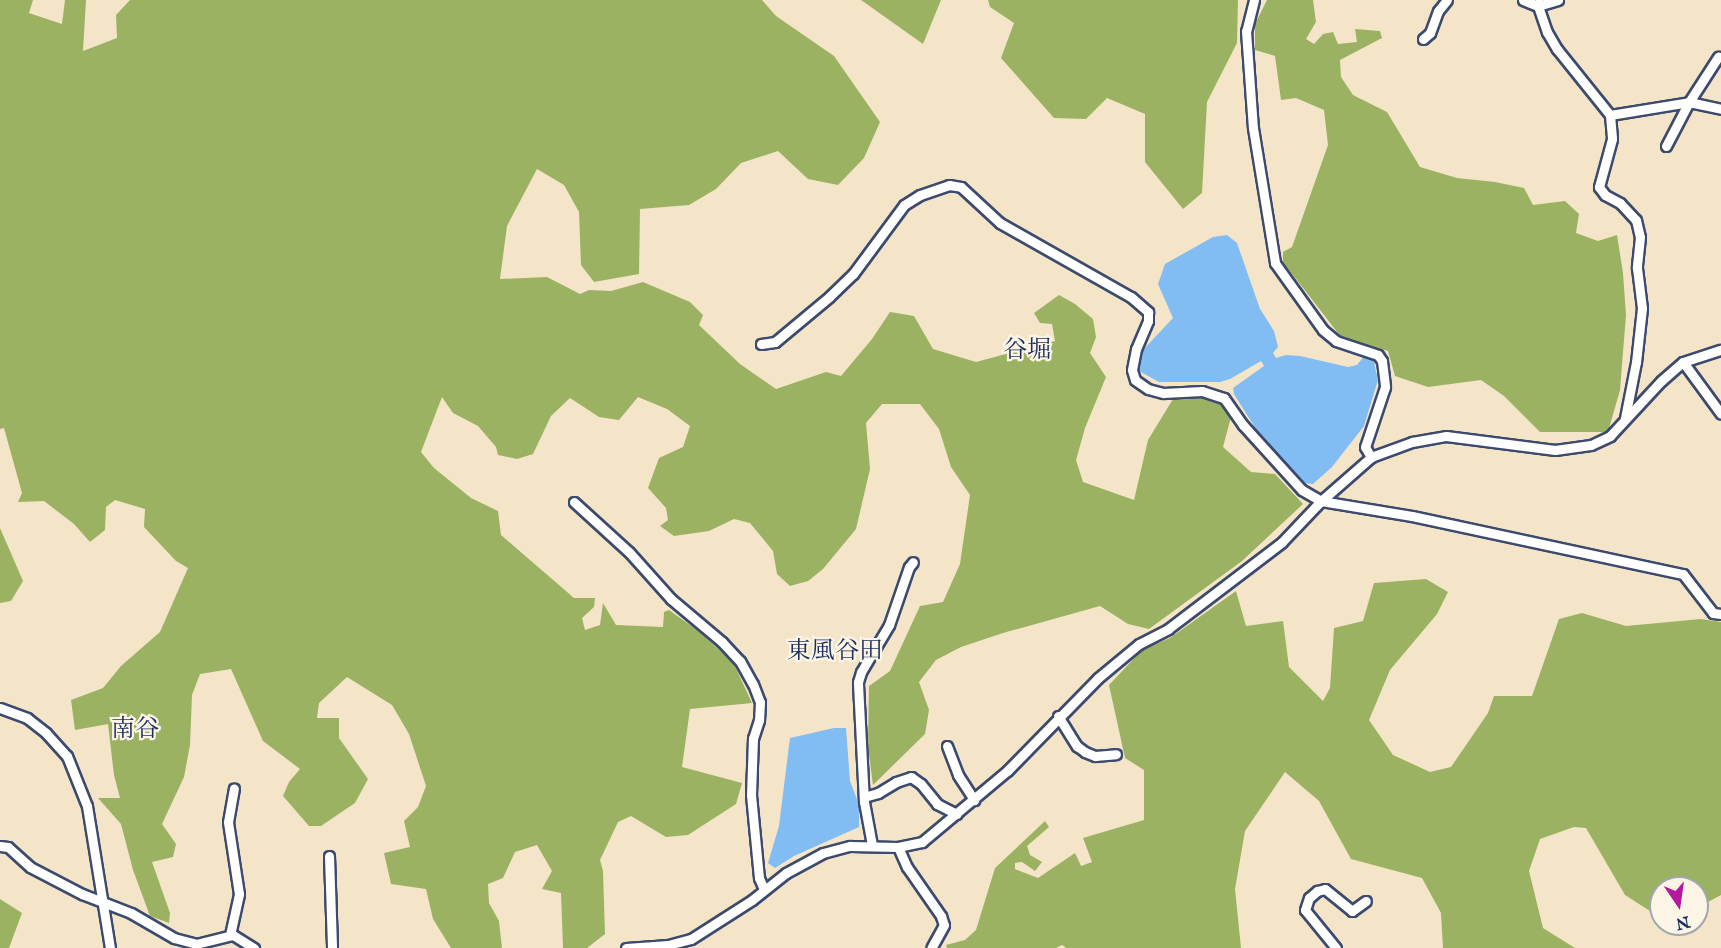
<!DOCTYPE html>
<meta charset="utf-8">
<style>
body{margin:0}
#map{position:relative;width:1721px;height:948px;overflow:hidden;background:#f4e5c8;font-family:"IM FELL English","Noto Serif JP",serif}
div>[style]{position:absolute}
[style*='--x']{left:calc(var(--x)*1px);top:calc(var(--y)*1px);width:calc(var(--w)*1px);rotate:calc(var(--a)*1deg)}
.forest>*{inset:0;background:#9bb263}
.water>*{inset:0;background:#81bcf3}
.roads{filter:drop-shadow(2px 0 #3c4a6e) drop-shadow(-2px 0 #3c4a6e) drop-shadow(0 2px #3c4a6e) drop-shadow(0 -2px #3c4a6e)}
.minor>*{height:9px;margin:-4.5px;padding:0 4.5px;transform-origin:4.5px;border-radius:4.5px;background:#fff}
span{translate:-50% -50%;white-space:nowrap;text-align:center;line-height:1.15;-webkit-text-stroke:4.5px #fcf5e5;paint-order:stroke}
.neighbourhood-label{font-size:24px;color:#1b2f5e}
.north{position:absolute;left:1649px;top:876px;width:60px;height:60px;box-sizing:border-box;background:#fcf5e5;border:2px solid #a2a6af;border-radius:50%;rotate:167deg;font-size:16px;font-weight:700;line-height:24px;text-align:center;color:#1b2f5e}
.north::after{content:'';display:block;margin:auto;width:21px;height:27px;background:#b5179e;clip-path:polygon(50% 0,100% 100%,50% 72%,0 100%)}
</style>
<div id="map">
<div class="forest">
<div style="clip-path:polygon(0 0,33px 0,29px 13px,62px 24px,65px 0,86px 0,83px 51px,117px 38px,116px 15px,130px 0,762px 0,776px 16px,834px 56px,880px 122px,864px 158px,838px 185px,808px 179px,778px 151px,741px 163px,716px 189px,689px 205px,640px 209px,639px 274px,594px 282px,581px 265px,579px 212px,564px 185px,537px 169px,507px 226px,500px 279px,547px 277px,580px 294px,589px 290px,611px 291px,643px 282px,690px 302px,703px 315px,699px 325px,740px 364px,776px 389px,826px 372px,841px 376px,872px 339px,890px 312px,914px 316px,933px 349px,976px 362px,1055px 341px,1052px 324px,1040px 323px,1034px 313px,1059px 295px,1075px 304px,1093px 319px,1096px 337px,1090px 353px,1106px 377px,1085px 428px,1076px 460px,1083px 482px,1134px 500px,1148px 440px,1173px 399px,1217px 396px,1231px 417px,1223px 447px,1251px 472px,1275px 474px,1303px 504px,1242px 561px,1149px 629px,1128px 624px,1100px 606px,1003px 633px,961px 647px,936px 660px,919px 682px,929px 710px,925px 734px,873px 785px,868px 747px,869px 686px,890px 671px,920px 606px,943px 602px,960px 564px,970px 495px,951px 467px,939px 429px,920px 404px,882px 404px,866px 423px,870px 469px,856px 529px,823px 569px,808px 581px,790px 586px,777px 574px,773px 551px,750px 523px,734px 519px,709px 531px,674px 536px,660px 526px,668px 520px,666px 508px,648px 488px,659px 458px,683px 447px,690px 426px,667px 409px,638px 397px,619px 420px,599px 417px,570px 398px,551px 416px,533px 454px,517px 459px,498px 455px,496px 447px,478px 426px,453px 413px,442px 397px,421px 452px,434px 468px,471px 498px,498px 511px,501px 535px,574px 598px,595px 598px,594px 607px,582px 618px,585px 630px,600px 625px,603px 603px,616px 625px,663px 627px,664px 612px,669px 610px,697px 630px,733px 662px,752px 703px,690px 709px,682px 767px,742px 783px,736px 804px,688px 835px,666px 837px,631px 816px,618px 822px,600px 860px,603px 871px,605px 934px,587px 948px,563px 948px,561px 893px,542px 889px,552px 871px,537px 845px,515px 852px,503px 878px,488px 884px,489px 903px,499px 921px,502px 948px,451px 948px,433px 919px,426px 889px,391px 884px,384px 853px,410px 847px,404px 821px,418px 807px,426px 786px,409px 734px,392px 705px,347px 677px,319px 703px,317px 718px,339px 718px,339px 738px,368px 779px,355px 803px,321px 826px,309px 826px,283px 796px,289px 782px,300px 769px,263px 741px,231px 669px,200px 674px,192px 695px,190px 745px,184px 777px,162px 824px,176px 844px,173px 857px,152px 862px,170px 913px,169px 923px,150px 916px,133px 870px,121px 824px,98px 798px,120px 798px,114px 775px,108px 724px,75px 730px,71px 700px,103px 688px,121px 666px,160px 632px,188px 568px,176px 561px,144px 527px,145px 509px,115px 500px,106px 507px,105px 530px,90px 542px,74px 524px,44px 501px,18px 502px,22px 493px,4px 428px,0 429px)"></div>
<div style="clip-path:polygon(861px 0,941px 0,923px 44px)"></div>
<div style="clip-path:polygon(988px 0,1238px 0,1237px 43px,1207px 102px,1202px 193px,1183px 209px,1145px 162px,1145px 114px,1107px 98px,1086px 119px,1054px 118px,1001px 58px,1014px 23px,990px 7px)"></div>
<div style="clip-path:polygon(1267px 0,1313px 0,1316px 22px,1306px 39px,1314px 44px,1323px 34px,1333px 32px,1338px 44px,1357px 42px,1355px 29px,1380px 31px,1382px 38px,1340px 60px,1341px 77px,1353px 95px,1387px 112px,1420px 167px,1457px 178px,1495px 182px,1524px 188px,1533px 205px,1565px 201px,1579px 214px,1576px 233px,1598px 241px,1617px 235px,1623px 273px,1626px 315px,1620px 390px,1608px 432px,1540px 432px,1504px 396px,1481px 380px,1428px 387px,1395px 376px,1388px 351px,1341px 337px,1283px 262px,1283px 252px,1292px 247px,1328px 145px,1324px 110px,1296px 98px,1281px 100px,1275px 56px,1255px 50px,1255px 24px)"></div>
<div style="clip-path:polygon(0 528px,23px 581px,11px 601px,0 603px)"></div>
<div style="clip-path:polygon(1426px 579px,1448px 592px,1437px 614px,1390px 670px,1369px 720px,1393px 755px,1430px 772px,1451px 767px,1488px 713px,1494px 696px,1532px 696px,1559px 619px,1582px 613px,1626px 626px,1701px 619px,1721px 622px,1721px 895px,1697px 908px,1697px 888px,1661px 888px,1661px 918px,1625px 895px,1586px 828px,1574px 827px,1540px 839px,1529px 871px,1543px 928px,1575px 948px,1443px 948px,1441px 913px,1422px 878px,1351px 859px,1319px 801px,1285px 772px,1245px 831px,1235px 889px,1241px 948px,1066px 948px,1062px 945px,1056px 948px,947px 948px,946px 945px,965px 940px,976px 930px,995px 868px,1045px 821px,1049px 827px,1027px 846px,1030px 855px,1042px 862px,1035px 871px,1022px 862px,1015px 863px,1015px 869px,1038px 878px,1075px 853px,1081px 866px,1092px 862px,1083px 838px,1144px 820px,1144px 770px,1125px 758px,1109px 685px,1142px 650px,1170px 638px,1236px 591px,1246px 626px,1283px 621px,1289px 667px,1323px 701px,1330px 688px,1334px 628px,1363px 621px,1374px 583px)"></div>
<div style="clip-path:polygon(0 899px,22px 913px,9px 948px,0 948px)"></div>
</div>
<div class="water">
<div style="clip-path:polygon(1227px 235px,1237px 243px,1260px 309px,1274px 331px,1278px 347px,1273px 353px,1276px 358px,1286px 355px,1300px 356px,1348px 367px,1357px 365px,1365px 355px,1373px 358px,1378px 380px,1364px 426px,1332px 467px,1313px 484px,1303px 483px,1266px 445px,1234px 394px,1233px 388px,1264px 366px,1261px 361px,1230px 379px,1220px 382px,1159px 382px,1139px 371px,1142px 351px,1173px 318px,1158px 284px,1165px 264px,1213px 237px)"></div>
<div style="clip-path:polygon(834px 728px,846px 728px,850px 781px,859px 805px,859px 827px,794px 856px,775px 868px,768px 863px,779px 826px,790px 738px)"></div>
</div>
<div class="roads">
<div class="minor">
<div style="--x:1254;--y:0;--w:32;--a:104"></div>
<div style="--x:1246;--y:31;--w:97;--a:85.9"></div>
<div style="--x:1253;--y:128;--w:137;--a:80.7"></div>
<div style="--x:1275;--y:263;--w:82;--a:54.4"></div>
<div style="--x:1323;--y:330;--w:17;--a:40"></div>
<div style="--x:1336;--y:341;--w:44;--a:18.4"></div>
<div style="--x:1378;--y:355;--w:7;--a:56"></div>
<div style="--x:1382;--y:361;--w:26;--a:83"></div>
<div style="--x:1385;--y:387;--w:63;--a:108.4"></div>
<div style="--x:1365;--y:447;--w:12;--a:59"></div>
<div style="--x:1523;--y:0;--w:16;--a:22"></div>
<div style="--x:1538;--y:6;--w:28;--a:71"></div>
<div style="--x:1547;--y:32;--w:20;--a:60"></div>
<div style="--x:1557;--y:49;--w:85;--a:51.2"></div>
<div style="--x:1610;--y:115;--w:80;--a:-9.3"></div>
<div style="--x:1689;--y:102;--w:33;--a:12"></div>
<div style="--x:1539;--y:2;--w:4;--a:104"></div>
<div style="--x:1538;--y:6;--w:21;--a:-17"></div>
<div style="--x:1423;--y:39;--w:9;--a:-41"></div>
<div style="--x:1430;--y:33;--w:23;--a:-70"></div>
<div style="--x:1438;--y:11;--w:14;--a:-51"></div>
<div style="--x:1610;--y:115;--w:24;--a:85"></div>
<div style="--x:1612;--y:139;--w:50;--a:105.2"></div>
<div style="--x:1599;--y:187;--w:10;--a:53"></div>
<div style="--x:1605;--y:195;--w:17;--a:28"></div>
<div style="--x:1620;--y:203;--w:23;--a:47"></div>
<div style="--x:1636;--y:220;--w:17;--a:77"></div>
<div style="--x:1640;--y:237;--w:31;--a:96"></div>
<div style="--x:1637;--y:268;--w:40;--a:82.9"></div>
<div style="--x:1642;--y:308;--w:54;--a:96.3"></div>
<div style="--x:1636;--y:362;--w:57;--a:101.1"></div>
<div style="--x:1666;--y:146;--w:50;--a:-62.4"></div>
<div style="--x:1689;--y:102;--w:54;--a:-57.2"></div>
<div style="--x:761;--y:344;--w:14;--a:-8"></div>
<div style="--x:775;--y:342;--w:70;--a:-39.8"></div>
<div style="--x:829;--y:297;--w:33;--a:-44"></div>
<div style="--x:853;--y:274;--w:86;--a:-53.5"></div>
<div style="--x:904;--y:205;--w:19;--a:-32"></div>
<div style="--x:920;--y:195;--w:31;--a:-19"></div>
<div style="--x:949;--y:185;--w:12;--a:9"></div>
<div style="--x:961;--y:187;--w:53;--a:42.7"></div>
<div style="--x:1000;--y:223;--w:150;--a:29.5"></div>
<div style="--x:1131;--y:297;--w:23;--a:41"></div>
<div style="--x:1148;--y:312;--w:9;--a:90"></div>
<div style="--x:1148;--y:321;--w:30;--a:113"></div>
<div style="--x:1136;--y:349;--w:21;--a:101"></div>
<div style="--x:1132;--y:370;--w:10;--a:73"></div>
<div style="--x:1135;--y:380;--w:16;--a:35"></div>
<div style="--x:1148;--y:389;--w:16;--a:15"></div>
<div style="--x:1163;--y:393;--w:39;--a:-3"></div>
<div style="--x:1202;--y:391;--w:23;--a:18"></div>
<div style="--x:1224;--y:398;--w:33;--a:55"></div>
<div style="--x:1243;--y:425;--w:88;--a:47.8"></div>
<div style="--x:1302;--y:490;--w:22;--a:30"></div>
<div style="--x:1321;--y:501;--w:92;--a:9.4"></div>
<div style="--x:1412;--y:516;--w:277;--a:12.1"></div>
<div style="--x:1683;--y:574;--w:49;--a:52.4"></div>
<div style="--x:1713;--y:613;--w:8;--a:7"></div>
<div style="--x:1683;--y:362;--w:64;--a:53.8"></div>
<div style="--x:574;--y:502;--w:74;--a:42.3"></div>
<div style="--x:629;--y:552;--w:63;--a:48.2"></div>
<div style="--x:671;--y:599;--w:67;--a:40.1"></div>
<div style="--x:722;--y:642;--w:26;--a:47"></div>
<div style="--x:740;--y:661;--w:26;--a:61"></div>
<div style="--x:753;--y:684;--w:19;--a:69"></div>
<div style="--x:760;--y:702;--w:18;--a:93"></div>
<div style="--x:759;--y:720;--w:19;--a:108"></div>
<div style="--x:753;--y:738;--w:57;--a:92"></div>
<div style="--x:751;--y:795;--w:83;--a:84.5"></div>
<div style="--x:759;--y:878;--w:12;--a:66"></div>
<div style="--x:0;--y:708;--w:29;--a:20"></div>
<div style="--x:27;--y:718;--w:24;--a:38"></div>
<div style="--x:46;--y:733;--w:31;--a:48"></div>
<div style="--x:67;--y:756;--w:54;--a:68.2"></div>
<div style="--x:87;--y:806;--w:144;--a:80.8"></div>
<div style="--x:1058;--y:716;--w:36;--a:58"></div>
<div style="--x:1077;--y:746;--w:10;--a:37"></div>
<div style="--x:1085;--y:752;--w:11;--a:22"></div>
<div style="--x:1095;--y:756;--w:21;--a:-5"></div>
<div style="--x:947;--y:746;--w:31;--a:69"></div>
<div style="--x:958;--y:775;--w:30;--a:57"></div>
<div style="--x:864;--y:797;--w:15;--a:-16"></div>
<div style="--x:878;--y:793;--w:21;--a:-31"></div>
<div style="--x:896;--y:782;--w:16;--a:-18"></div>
<div style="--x:911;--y:777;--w:12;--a:35"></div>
<div style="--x:921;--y:784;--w:26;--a:51"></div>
<div style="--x:937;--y:804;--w:22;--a:27"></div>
<div style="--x:872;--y:845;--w:44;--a:-100.5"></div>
<div style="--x:864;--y:802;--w:120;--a:-92.9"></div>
<div style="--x:858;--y:682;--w:10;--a:-73"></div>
<div style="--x:861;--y:672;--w:55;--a:-59.2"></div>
<div style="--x:889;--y:625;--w:61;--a:-71"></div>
<div style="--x:909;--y:567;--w:6;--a:-51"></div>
<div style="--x:0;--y:846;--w:8;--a:7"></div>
<div style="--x:8;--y:847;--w:30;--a:42"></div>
<div style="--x:30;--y:867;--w:59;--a:27.4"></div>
<div style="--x:82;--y:894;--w:53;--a:21.2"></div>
<div style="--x:131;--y:913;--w:50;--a:30.2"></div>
<div style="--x:174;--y:938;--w:23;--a:15"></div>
<div style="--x:196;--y:944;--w:38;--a:-14"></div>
<div style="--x:233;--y:935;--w:25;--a:32"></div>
<div style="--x:898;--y:847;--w:22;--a:66"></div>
<div style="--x:907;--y:867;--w:60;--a:55.2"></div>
<div style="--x:941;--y:916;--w:9;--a:72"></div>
<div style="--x:944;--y:925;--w:26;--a:119"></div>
<div style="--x:329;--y:856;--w:92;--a:88.1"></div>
<div style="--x:230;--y:935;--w:42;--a:-77.6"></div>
<div style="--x:239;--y:894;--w:73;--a:-98.7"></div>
<div style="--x:228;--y:822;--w:34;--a:-80"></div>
<div style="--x:626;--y:948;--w:42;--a:-4.1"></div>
<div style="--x:668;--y:945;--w:24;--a:-15"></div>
<div style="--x:691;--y:939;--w:72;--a:-32.6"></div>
<div style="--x:752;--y:900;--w:43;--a:-38.5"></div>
<div style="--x:786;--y:873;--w:42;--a:-28.4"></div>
<div style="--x:823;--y:853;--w:28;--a:-15"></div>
<div style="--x:850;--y:846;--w:48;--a:1.2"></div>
<div style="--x:898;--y:847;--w:25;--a:-12"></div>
<div style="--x:922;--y:842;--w:111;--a:-39.9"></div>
<div style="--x:1007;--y:771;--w:130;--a:-45.6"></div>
<div style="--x:1098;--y:678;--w:53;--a:-39.7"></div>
<div style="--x:1139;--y:644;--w:33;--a:-27"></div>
<div style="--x:1168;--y:629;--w:143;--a:-37.3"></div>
<div style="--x:1282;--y:542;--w:57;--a:-46.4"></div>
<div style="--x:1321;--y:501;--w:67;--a:-41.3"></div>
<div style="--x:1371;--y:457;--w:44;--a:-20.1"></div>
<div style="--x:1412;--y:442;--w:35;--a:-10"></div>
<div style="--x:1446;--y:436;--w:110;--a:7.3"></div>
<div style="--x:1555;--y:450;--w:36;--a:-8"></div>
<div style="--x:1591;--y:445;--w:21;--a:-25"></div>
<div style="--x:1610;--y:436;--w:75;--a:-47.2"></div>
<div style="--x:1661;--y:381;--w:29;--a:-41"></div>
<div style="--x:1683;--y:362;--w:40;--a:-18"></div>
<div style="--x:1336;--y:948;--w:49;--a:-129.2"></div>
<div style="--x:1305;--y:910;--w:13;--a:-72"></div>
<div style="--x:1309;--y:898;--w:11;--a:-41"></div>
<div style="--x:1317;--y:891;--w:8;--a:-14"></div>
<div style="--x:1325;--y:889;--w:35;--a:39"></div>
<div style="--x:1352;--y:911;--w:17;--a:-36"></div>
</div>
</div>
<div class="neighbourhood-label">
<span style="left:1027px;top:351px">谷堀</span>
<span style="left:835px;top:652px">東風谷田</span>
<span style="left:135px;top:730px">南谷</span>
</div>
<div class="north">N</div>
</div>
